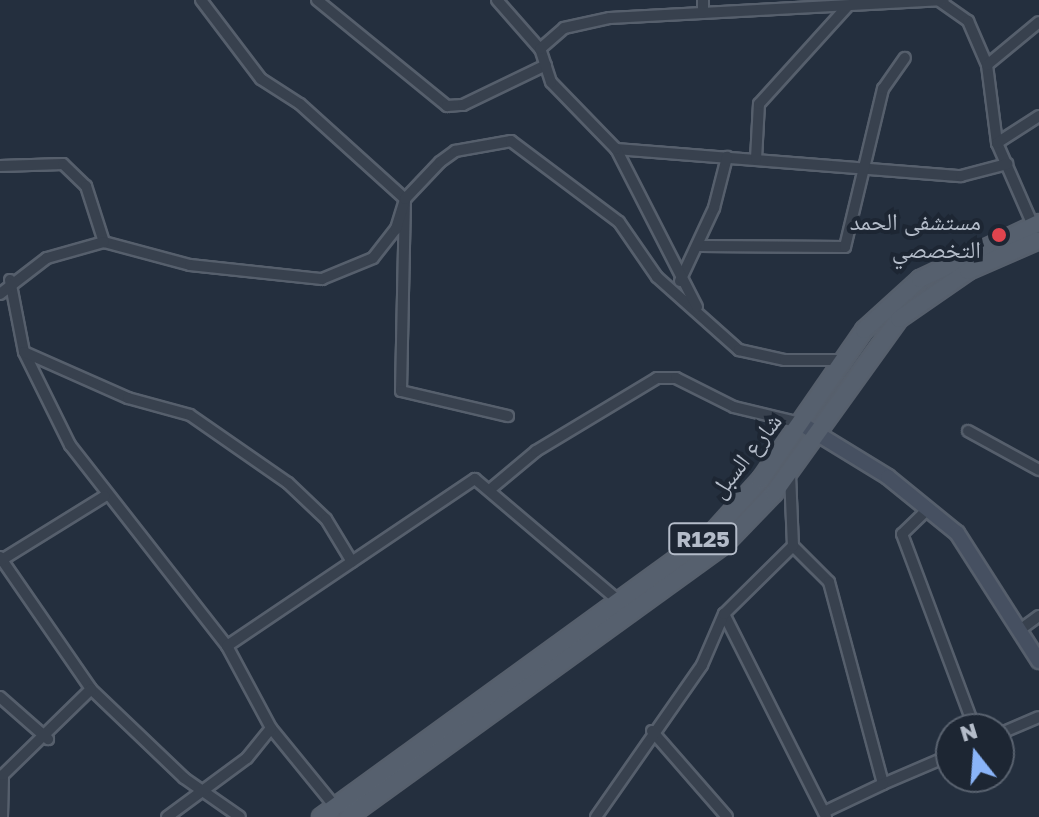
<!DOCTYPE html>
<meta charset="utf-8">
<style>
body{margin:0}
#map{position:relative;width:1039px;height:817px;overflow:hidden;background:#242f3e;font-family:"Golos Text","Noto Naskh Arabic",sans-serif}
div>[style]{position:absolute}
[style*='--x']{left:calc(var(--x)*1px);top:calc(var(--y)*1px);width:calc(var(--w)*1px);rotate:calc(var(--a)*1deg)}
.roads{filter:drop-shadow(2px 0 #565f6c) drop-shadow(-2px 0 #565f6c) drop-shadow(0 2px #565f6c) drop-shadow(0 -2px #565f6c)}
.street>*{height:10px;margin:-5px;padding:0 5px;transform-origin:5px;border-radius:5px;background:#38414e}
.secondary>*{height:14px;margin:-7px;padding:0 7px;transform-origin:7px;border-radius:7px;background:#465061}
.primary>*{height:16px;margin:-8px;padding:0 8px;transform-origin:8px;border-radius:8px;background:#56606e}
.dots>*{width:22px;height:22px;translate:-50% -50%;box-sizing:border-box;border:4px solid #1d2633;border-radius:50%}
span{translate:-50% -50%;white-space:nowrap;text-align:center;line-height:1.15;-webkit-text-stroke:8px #1d2633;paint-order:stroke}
.shield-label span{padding:2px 6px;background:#1d2633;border:2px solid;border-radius:6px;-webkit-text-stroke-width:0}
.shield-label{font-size:22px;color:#b4bcc9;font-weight:700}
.poi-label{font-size:24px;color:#b4bcc9}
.right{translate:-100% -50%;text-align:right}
.street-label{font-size:24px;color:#b4bcc9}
.north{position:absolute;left:935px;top:713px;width:80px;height:80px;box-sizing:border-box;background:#1d2633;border:2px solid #59626f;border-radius:50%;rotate:343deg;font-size:22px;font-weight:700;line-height:32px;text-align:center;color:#b4bcc9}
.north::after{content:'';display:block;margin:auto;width:28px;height:36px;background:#8ab4f8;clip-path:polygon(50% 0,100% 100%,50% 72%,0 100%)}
</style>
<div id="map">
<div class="roads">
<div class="street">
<div style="--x:201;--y:0;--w:99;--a:52.8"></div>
<div style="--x:261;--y:79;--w:46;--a:32.7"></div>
<div style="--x:300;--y:104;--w:142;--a:42.1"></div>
<div style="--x:405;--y:199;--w:192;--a:91.2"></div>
<div style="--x:401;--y:391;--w:110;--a:13.2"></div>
<div style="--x:317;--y:0;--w:168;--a:39.2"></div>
<div style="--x:447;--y:106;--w:16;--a:-4"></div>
<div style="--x:463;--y:105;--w:92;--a:-25.7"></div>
<div style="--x:497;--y:0;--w:65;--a:48.7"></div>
<div style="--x:938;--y:0;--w:37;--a:35"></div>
<div style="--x:968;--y:21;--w:48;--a:66.6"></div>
<div style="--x:987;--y:65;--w:79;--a:82.7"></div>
<div style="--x:997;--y:143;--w:95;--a:66.4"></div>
<div style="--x:703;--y:13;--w:13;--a:-90"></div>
<div style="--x:987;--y:65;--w:67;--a:-39.6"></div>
<div style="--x:997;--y:143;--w:50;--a:-32.7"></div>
<div style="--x:616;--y:149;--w:346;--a:4.5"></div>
<div style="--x:961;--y:176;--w:48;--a:-14.6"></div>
<div style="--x:756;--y:159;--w:55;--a:-86.9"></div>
<div style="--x:759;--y:104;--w:132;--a:-47.8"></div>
<div style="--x:0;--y:166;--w:63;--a:-1.8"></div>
<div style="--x:63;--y:164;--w:32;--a:44"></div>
<div style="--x:86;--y:186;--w:59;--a:72.2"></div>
<div style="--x:104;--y:242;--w:89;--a:15"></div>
<div style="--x:190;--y:265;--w:133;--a:6.1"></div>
<div style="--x:322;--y:279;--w:55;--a:-22.4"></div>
<div style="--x:373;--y:258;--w:37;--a:-52"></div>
<div style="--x:396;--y:229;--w:31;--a:-73"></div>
<div style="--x:405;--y:199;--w:51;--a:-46.6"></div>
<div style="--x:440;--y:162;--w:19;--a:-36"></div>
<div style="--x:455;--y:151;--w:57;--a:-10.1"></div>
<div style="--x:511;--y:141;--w:135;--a:36.9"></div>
<div style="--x:619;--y:222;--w:67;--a:55.4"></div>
<div style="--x:657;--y:277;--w:110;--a:41.7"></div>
<div style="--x:739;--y:350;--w:47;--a:12.3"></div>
<div style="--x:785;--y:360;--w:58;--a:0"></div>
<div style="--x:700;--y:246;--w:145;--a:0.4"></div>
<div style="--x:845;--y:247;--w:163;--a:-76.5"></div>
<div style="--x:883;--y:89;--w:38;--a:-55"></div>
<div style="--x:10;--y:280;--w:73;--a:79"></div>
<div style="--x:24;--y:352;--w:104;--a:63.7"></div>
<div style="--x:70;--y:445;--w:255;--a:52"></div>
<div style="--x:680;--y:281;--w:81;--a:-65"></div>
<div style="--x:714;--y:208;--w:53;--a:-75.7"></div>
<div style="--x:0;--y:294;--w:59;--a:-37.5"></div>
<div style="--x:47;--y:258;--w:59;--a:-15.7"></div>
<div style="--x:697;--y:307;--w:178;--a:-117.1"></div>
<div style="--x:616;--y:149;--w:93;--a:-134.1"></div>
<div style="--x:551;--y:82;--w:35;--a:-108"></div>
<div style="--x:540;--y:49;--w:32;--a:-41"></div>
<div style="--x:564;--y:28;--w:47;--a:-12.3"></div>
<div style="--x:610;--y:18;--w:334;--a:-3.1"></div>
<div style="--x:24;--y:352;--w:114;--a:23.9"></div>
<div style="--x:128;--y:398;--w:64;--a:15.3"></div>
<div style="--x:190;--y:415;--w:119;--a:34.8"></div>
<div style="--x:288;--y:483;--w:52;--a:43.5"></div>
<div style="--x:326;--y:519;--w:50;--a:58.8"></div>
<div style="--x:968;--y:431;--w:81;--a:28.8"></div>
<div style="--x:493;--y:487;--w:56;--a:-39.9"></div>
<div style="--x:536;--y:451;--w:141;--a:-31.1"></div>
<div style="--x:657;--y:378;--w:19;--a:0"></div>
<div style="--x:676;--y:378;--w:65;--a:26.6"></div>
<div style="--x:734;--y:407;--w:68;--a:13.6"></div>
<div style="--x:928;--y:509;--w:36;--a:136"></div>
<div style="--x:902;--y:534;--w:208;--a:69.5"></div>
<div style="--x:793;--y:546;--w:51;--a:45"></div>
<div style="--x:829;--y:582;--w:209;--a:75"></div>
<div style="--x:883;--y:784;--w:74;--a:-23.1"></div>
<div style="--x:0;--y:557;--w:160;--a:55.4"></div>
<div style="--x:91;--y:689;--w:129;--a:43.7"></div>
<div style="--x:184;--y:778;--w:68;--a:34.9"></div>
<div style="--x:0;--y:561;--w:123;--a:-31.8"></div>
<div style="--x:724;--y:614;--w:227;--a:63.3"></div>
<div style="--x:1021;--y:629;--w:22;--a:-36"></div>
<div style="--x:0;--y:697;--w:64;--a:41.2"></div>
<div style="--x:652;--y:731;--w:114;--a:48.9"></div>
<div style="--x:999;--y:734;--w:43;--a:-23"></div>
<div style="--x:337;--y:809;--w:104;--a:-129.2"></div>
<div style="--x:271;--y:728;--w:93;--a:-118.2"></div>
<div style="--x:227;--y:646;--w:299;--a:-34"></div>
<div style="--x:475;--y:479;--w:190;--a:40.3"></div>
<div style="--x:824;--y:812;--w:65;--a:-25.4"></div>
<div style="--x:2;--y:817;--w:42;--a:-88.6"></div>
<div style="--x:3;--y:775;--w:123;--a:-44.3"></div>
<div style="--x:167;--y:817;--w:99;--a:-36.4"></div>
<div style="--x:247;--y:758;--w:38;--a:-51"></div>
<div style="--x:596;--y:817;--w:185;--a:-55.1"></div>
<div style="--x:702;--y:665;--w:56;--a:-66.7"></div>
<div style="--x:724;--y:614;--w:97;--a:-44.6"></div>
<div style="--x:793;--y:546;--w:71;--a:-92.4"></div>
</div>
<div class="secondary">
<div style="--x:800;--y:423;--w:103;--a:31.5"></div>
<div style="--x:888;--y:477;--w:89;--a:39.1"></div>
<div style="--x:957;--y:533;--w:152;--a:57.4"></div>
</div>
<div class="primary">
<div style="--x:321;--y:817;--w:486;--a:-36"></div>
<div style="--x:714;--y:531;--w:70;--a:-47.9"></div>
<div style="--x:761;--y:479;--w:181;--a:-55.3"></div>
<div style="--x:864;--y:330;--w:76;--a:-42.3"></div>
<div style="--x:920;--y:279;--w:132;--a:-25.2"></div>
<div style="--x:348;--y:817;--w:464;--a:-35.9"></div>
<div style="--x:724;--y:545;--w:72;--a:-46.1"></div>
<div style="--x:774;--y:493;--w:214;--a:-54.3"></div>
<div style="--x:899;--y:319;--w:84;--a:-34.8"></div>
<div style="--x:968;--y:271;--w:77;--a:-23.6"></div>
</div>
</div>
<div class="dots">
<div style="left:999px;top:235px;background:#e0444e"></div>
</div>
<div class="shield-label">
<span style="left:703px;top:539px">R125</span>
</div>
<div class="poi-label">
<span class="right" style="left:981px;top:235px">مستشفى الحمد<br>التخصصي</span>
</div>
<div class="street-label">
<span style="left:745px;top:455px;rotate:-52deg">شارع السبل</span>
</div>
<div class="north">N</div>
</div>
